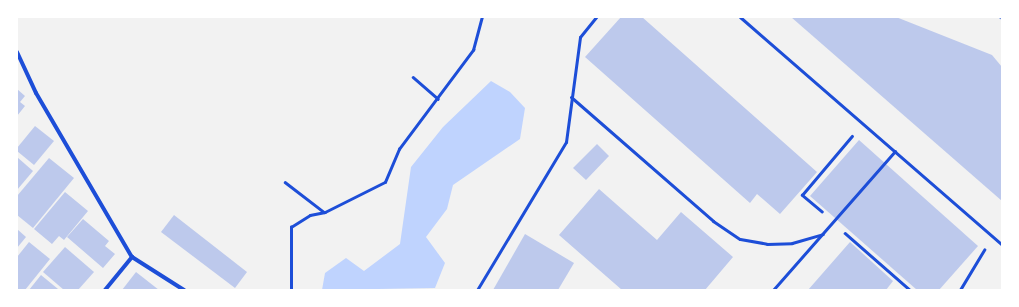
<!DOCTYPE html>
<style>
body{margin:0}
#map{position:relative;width:1019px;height:307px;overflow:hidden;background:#f2f2f2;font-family:"Libre Baskerville",serif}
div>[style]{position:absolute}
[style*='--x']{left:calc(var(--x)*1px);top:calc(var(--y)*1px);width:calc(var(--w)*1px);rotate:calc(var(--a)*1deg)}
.water>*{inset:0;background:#bfd3fe}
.building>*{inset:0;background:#bdc9ec}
.path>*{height:2.5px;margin:-1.25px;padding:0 1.25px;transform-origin:1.25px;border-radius:1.25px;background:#1d4ed8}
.service>*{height:3px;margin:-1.5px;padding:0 1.5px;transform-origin:1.5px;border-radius:1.5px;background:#1d4ed8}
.minor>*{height:4px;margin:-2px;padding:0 2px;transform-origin:2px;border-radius:2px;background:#1d4ed8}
.rail>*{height:3px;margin:-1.5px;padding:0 1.5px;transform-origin:1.5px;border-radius:1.5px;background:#7290e2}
span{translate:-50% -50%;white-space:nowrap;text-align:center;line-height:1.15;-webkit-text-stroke:3px #fff;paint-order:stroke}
.frame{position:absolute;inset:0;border:18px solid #fff;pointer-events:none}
</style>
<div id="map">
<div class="water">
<div style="clip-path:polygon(491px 81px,510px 92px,525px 108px,520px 139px,453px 185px,447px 209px,426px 237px,445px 263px,435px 288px,322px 290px,325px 273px,346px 258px,364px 271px,400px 244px,411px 167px,443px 127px)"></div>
</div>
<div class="building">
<div style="clip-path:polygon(621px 17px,642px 17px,817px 172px,780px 214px,757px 194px,750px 203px,585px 57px)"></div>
<div style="clip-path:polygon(791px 17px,896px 17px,992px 55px,1002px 67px,1002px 201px)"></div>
<div style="clip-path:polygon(17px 89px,25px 96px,20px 102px,25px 106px,17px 116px)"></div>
<div style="clip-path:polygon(35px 126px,54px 141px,34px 165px,17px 151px,17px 148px)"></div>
<div style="clip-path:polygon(859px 140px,978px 246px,939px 290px,917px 290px,810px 196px)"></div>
<div style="clip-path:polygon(597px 144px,609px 156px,586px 180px,573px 168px)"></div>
<div style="clip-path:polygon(17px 157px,33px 171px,17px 190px)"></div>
<div style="clip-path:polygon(49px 158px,74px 178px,33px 228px,17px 215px,17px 196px)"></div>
<div style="clip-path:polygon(599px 189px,657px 240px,681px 212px,733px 257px,705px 290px,622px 290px,559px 235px)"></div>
<div style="clip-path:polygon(65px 192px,88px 211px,64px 240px,59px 236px,52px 244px,34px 229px)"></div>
<div style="clip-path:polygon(174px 215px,247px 272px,235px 288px,161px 232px)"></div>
<div style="clip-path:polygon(83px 219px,109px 241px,105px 246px,115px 254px,103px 268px,67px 237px)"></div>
<div style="clip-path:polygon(17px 229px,26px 237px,17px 248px)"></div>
<div style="clip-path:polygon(525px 234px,574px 263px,558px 290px,493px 290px)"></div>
<div style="clip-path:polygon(29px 242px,50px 259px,25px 290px,17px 290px,17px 257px)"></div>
<div style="clip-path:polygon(850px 242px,893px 281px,886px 290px,808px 290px)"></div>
<div style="clip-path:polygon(65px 247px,94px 272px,78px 290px,64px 290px,43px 272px)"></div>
<div style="clip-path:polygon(136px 272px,159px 290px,122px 290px)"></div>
<div style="clip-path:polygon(41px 275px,58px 289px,57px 290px,29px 290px)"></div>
</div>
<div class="path">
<div style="--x:413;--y:77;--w:33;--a:41"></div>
<div style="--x:285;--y:182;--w:49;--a:37.6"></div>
<div style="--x:822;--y:212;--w:26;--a:-140"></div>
<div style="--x:802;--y:195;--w:77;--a:-49.7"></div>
<div style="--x:845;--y:233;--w:86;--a:41.2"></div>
<div style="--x:291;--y:290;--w:63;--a:-90"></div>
<div style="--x:291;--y:227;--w:22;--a:-32"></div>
<div style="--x:310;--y:215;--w:15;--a:-11"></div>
<div style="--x:325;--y:212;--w:67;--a:-26.6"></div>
<div style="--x:385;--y:182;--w:36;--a:-67"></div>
<div style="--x:399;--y:149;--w:124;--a:-53.2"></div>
<div style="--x:473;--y:50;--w:34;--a:-75"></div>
<div style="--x:960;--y:290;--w:47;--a:-59"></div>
</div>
<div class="service">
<div style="--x:740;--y:17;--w:347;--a:41"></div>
<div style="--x:571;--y:97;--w:189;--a:41.1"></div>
<div style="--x:713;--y:221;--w:32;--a:34"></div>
<div style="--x:740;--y:239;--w:27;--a:10"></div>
<div style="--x:767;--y:244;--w:25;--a:-2"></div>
<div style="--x:792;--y:243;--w:32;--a:-16"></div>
<div style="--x:477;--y:290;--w:173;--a:-59"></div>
<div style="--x:566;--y:142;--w:106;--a:-82.4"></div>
<div style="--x:580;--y:37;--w:26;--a:-51"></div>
<div style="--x:773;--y:290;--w:185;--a:-48.7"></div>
</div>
<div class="minor">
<div style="--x:17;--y:52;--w:45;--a:65.1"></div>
<div style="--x:36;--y:93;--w:190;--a:59.7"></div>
<div style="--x:132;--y:257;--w:62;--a:32.4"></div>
<div style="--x:105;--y:290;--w:43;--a:-50.7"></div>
</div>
<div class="rail">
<div style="--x:1000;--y:17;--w:2;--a:27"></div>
</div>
<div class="frame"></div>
</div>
